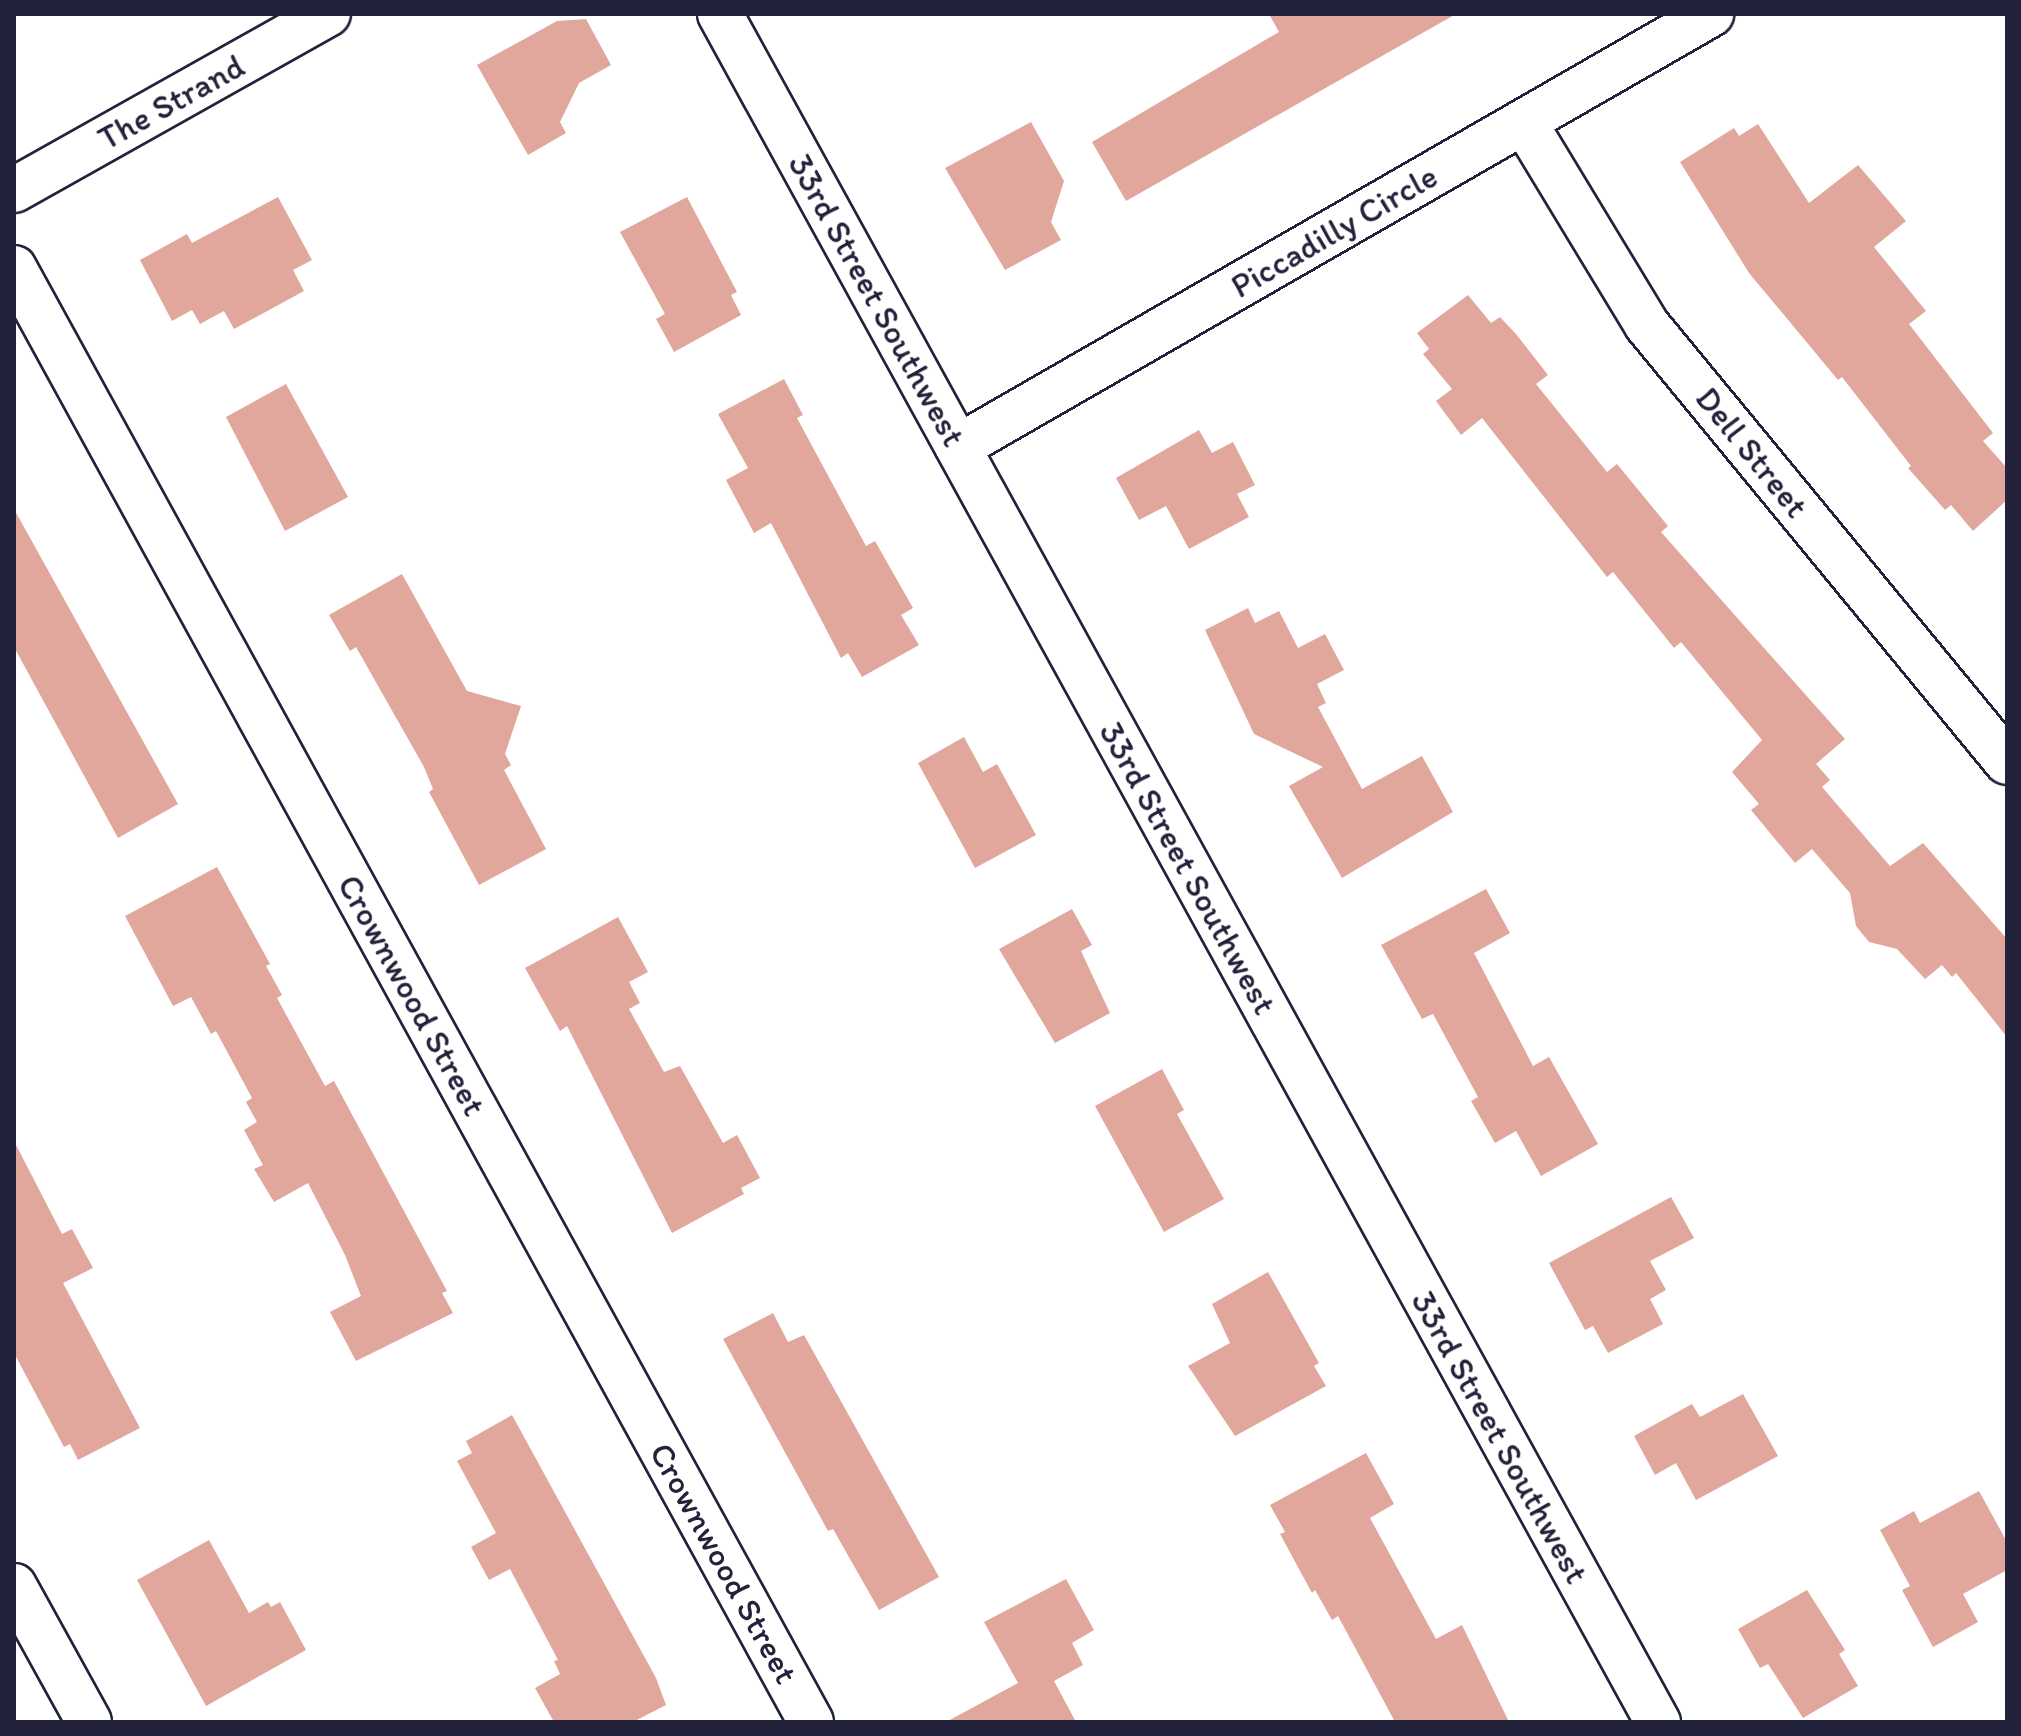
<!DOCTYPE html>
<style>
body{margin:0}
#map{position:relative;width:2021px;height:1736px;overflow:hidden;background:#fff;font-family:Itim,sans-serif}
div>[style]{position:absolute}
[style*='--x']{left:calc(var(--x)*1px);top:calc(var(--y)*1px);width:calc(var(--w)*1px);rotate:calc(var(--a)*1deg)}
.building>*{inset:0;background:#e1a79c}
.roads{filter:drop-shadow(2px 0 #22223b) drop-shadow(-2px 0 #22223b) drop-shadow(0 2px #22223b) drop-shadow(0 -2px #22223b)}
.minor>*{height:44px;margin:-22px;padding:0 22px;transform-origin:22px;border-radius:22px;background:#fff}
span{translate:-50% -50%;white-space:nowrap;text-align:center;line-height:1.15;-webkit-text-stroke:7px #fff;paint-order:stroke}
.street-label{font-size:34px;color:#22223b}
.frame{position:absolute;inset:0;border:16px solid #22223b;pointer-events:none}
</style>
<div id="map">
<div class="building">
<div style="clip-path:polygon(1269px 14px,1456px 14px,1126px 201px,1092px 142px,1279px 32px)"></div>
<div style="clip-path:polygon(586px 19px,611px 65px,579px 83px,560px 122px,566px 133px,528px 155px,477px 65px,557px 21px)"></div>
<div style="clip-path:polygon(1031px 122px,1064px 181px,1051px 222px,1061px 240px,1005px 270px,945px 168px)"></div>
<div style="clip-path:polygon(1758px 124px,1809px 203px,1858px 165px,1906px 221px,1874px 247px,1926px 311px,1909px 324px,1993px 433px,1983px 441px,2007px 468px,2007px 500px,1973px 531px,1951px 505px,1945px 510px,1908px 468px,1911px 466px,1842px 377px,1838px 380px,1749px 273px,1680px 162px,1734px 128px,1739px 136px)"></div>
<div style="clip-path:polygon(278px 197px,312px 260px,293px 270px,304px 291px,234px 329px,224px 311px,200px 324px,192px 310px,172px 321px,140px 260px,187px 234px,192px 243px)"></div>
<div style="clip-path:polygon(687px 197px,737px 292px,731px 295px,741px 315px,674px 352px,656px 319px,665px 314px,620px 232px)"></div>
<div style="clip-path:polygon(1468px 295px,1491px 323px,1500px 317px,1516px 334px,1548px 375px,1536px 384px,1607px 472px,1617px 464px,1668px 526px,1661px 532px,1845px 739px,1816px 764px,1830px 780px,1822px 787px,1890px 866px,1923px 843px,2007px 939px,2007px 1037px,1956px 973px,1952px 977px,1942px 965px,1925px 979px,1897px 949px,1869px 942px,1856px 926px,1850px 893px,1812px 849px,1795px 863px,1751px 810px,1759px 804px,1732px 772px,1762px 740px,1681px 642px,1674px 648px,1613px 572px,1607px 577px,1482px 418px,1461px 435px,1436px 401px,1452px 389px,1423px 354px,1429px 349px,1417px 333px)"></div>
<div style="clip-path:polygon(784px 379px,803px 415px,797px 418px,866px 546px,875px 541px,913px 608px,901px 615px,919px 645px,862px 677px,848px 653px,841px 658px,771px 523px,754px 533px,726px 480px,748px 468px,718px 414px)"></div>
<div style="clip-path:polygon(286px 384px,348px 497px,285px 531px,226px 417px)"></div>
<div style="clip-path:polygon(1199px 430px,1212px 453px,1233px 442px,1255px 485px,1237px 494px,1249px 517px,1189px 549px,1166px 506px,1139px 520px,1116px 478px)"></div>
<div style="clip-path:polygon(14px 509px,178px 804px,118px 838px,14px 647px)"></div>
<div style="clip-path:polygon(402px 574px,467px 691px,521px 706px,505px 754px,511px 765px,504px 770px,546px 849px,479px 885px,429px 792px,433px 789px,424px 767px,356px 647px,350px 651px,329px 615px)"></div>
<div style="clip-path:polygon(1248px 608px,1255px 623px,1279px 611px,1298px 648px,1325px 634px,1344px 670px,1317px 684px,1326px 703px,1318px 707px,1362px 789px,1422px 756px,1453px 812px,1342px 878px,1289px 786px,1323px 767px,1254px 734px,1205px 630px)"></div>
<div style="clip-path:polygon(964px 737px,983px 772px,997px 764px,1036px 835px,975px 868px,918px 763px)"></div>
<div style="clip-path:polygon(217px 867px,270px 964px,266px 966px,282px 995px,277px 998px,325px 1086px,334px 1081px,447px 1291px,442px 1293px,453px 1313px,356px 1361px,330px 1312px,361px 1296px,345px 1255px,308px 1183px,274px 1202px,254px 1169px,263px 1165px,244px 1130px,257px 1122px,246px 1102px,252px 1098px,216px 1031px,211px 1034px,191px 997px,173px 1006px,125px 916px)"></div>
<div style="clip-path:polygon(1486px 889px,1510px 933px,1474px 953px,1533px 1066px,1549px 1057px,1598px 1144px,1541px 1176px,1516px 1131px,1495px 1143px,1471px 1101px,1478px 1097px,1433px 1014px,1422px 1019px,1381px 945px)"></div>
<div style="clip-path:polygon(1072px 909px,1092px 945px,1081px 951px,1110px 1013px,1055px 1043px,999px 949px)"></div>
<div style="clip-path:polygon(618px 917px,648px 972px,629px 982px,640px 1003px,629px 1009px,664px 1072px,680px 1066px,723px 1143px,737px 1135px,760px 1178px,741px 1188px,744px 1194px,672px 1233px,567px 1026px,560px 1031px,525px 968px)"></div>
<div style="clip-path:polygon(1162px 1069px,1184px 1110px,1177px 1114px,1224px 1199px,1164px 1232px,1095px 1106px)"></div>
<div style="clip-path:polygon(14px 1141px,62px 1234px,72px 1229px,93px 1268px,63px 1283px,140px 1428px,78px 1460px,70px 1444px,64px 1447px,14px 1353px)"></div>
<div style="clip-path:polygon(1671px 1197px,1694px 1238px,1650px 1261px,1666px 1290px,1650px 1299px,1663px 1324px,1608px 1353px,1593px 1326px,1585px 1330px,1549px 1263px)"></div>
<div style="clip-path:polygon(1268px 1272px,1319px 1363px,1314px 1366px,1326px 1386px,1235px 1436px,1188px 1366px,1230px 1343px,1212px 1304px)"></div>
<div style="clip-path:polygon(773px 1313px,788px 1342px,804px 1335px,939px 1577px,879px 1610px,833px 1529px,828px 1531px,723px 1339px)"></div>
<div style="clip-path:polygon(1743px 1394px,1778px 1456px,1696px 1500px,1676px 1463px,1655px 1475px,1634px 1436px,1692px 1404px,1700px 1417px)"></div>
<div style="clip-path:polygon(512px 1415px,656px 1678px,666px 1705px,633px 1722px,554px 1722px,535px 1688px,560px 1674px,554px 1661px,558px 1660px,510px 1569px,489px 1580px,471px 1547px,496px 1533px,457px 1461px,472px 1453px,466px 1441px)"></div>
<div style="clip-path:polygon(1366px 1453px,1394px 1504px,1370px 1518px,1436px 1639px,1462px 1625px,1509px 1722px,1395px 1722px,1338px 1616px,1332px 1620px,1315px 1590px,1312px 1593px,1280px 1534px,1285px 1532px,1270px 1505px)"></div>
<div style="clip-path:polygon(1979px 1491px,2007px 1542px,2007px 1570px,1963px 1594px,1978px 1622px,1933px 1647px,1902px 1590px,1910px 1586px,1880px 1530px,1914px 1511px,1920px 1523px)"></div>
<div style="clip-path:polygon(209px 1540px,249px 1613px,268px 1602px,271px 1607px,280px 1602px,306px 1650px,206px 1706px,137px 1580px)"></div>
<div style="clip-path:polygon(1066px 1579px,1094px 1630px,1072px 1643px,1083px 1665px,1054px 1681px,1076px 1722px,946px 1722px,1018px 1683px,984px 1622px)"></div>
<div style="clip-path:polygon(1807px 1590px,1845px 1650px,1839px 1654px,1858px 1686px,1803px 1718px,1768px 1664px,1760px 1668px,1738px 1629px)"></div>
</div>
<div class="roads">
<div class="minor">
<div style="--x:720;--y:14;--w:1949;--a:61.23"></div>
<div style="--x:1524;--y:122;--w:237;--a:58.8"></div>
<div style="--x:1647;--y:325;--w:566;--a:50.52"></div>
<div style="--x:14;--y:190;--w:360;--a:-29.3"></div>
<div style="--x:14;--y:268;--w:1658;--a:61.27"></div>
<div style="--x:958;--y:447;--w:869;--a:-29.9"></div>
<div style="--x:14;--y:1586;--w:155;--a:61.1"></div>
</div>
</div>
<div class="street-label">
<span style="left:171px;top:102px;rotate:-29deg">The Strand</span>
<span style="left:1334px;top:231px;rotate:-30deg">Piccadilly Circle</span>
<span style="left:877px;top:300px;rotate:61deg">33rd Street Southwest</span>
<span style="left:1752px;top:452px;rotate:51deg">Dell Street</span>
<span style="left:1188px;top:868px;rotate:61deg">33rd Street Southwest</span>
<span style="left:412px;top:995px;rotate:61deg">Crownwood Street</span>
<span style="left:1500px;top:1437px;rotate:61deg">33rd Street Southwest</span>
<span style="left:724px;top:1563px;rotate:61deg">Crownwood Street</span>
</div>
<div class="frame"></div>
</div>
